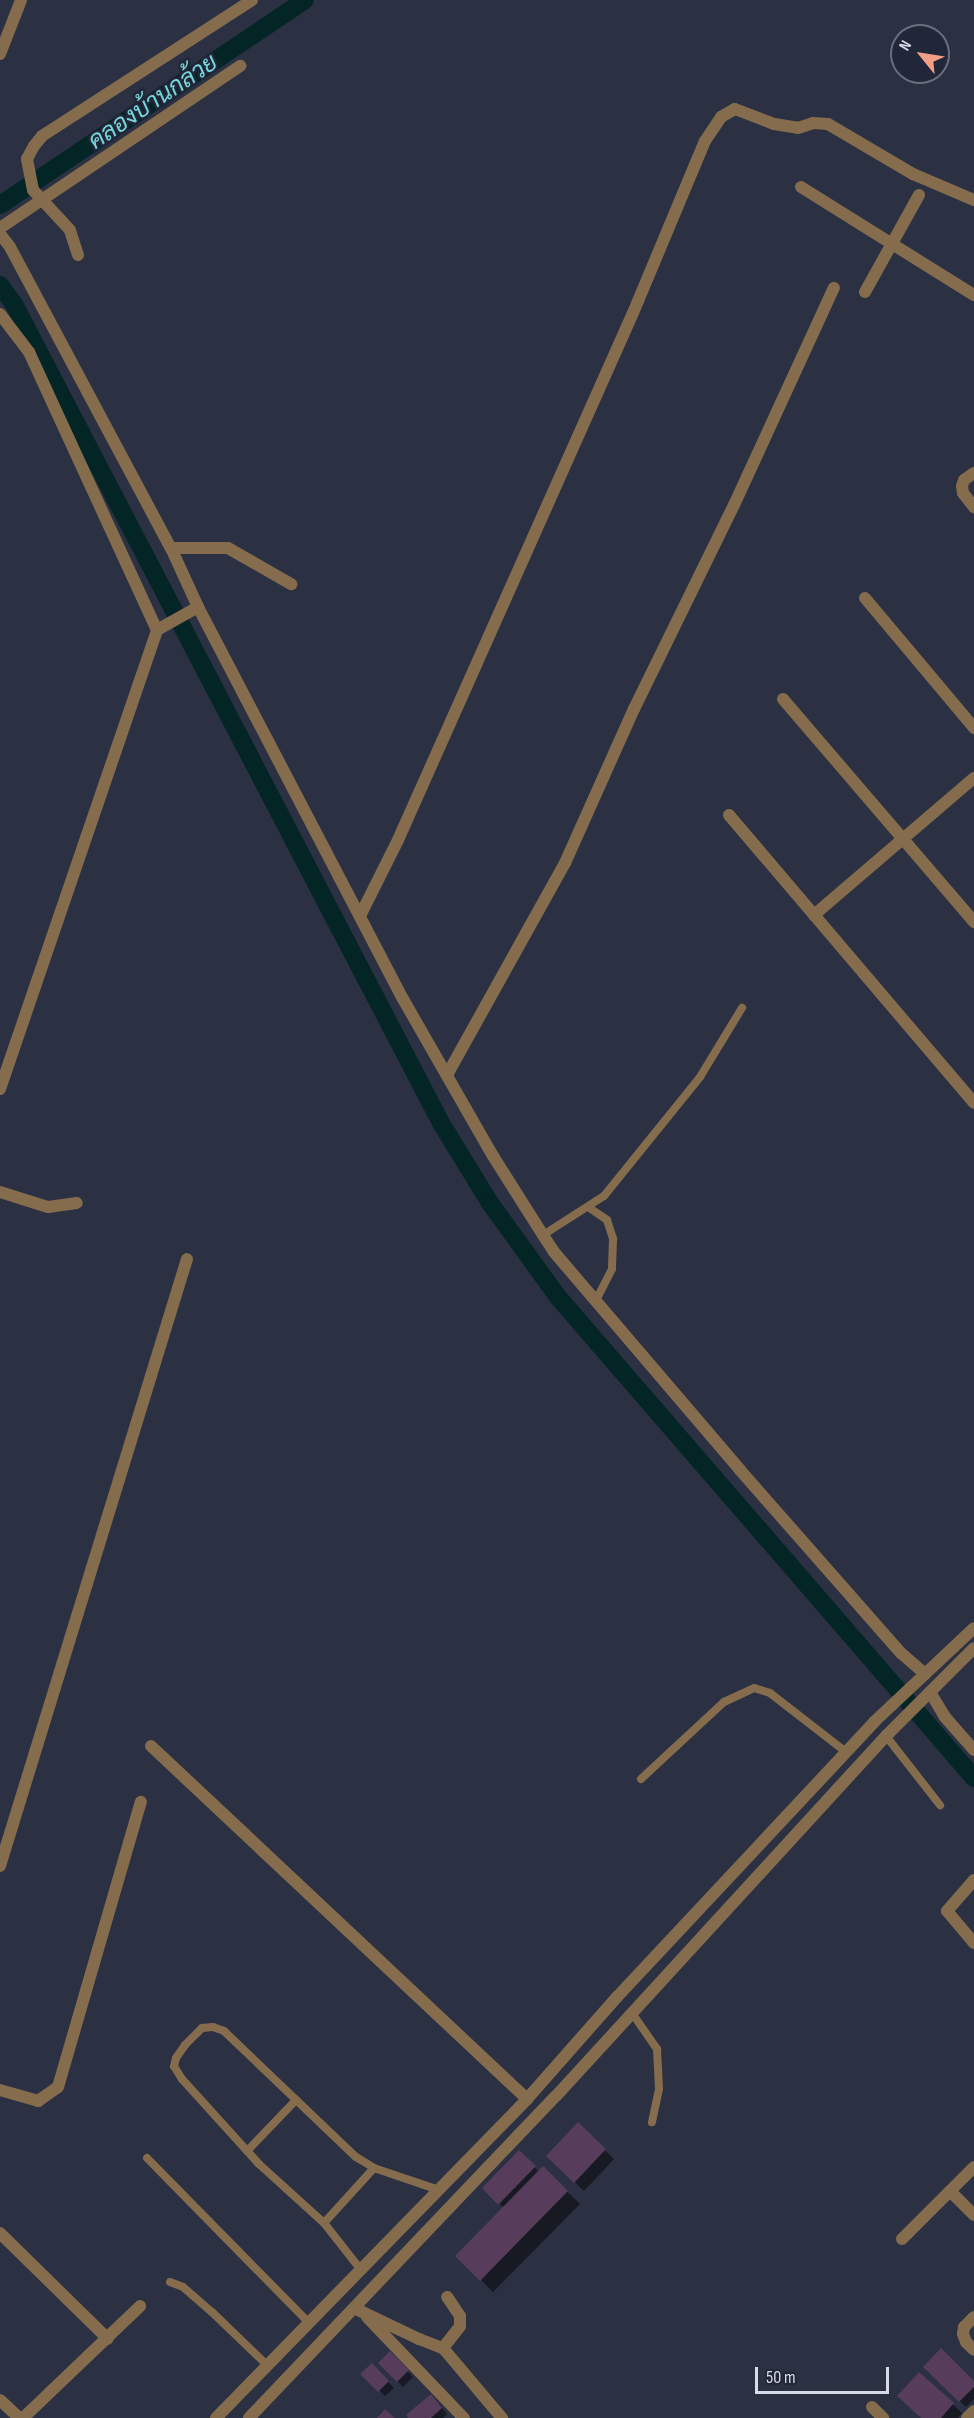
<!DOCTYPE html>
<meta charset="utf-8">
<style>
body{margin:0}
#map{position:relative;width:974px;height:2418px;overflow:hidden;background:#2b3042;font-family:"Sofia Sans Condensed",Sarabun,sans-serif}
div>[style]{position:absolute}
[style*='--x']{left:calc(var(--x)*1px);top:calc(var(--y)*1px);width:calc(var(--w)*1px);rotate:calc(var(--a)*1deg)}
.shadow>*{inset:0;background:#0007}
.canal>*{height:18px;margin:-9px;padding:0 9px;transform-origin:9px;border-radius:9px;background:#042526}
.building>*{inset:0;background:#573c5b}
.service>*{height:8px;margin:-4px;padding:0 4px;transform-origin:4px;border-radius:4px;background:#856c4d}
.minor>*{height:12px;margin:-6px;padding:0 6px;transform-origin:6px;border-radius:6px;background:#856c4d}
.tertiary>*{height:12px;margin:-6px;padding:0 6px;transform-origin:6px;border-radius:6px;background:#856c4d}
span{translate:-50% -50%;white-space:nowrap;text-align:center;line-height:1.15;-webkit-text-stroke:5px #212638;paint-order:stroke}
.water-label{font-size:24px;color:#76d7da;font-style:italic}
.north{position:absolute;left:890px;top:24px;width:60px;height:60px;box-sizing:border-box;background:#212638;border:2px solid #6a6e7e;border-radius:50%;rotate:300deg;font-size:16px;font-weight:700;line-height:24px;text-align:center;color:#d7dbe7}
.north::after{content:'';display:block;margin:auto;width:21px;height:27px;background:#f39f86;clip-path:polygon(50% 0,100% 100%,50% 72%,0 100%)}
.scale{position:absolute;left:755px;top:2367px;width:134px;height:27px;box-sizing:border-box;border:3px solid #d7dbe7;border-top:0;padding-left:8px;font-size:18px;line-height:21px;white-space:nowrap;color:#d7dbe7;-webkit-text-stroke:4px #212638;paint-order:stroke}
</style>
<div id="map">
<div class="shadow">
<div style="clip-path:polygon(578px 2124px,614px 2159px,584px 2191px,548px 2156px)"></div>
<div style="clip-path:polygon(519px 2152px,539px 2172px,543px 2168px,580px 2204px,493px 2292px,457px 2256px,504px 2208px,484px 2188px)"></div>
<div style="clip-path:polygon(390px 2353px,413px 2377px,403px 2387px,380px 2363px)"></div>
<div style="clip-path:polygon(372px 2365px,394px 2388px,385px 2396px,363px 2374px)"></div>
<div style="clip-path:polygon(925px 2367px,974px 2383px,974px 2399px,966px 2407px)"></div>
<div style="clip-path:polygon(919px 2374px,962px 2413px,958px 2418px,923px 2418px)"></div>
<div style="clip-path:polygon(436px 2401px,447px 2414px,443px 2418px,410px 2418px)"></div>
</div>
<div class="canal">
<div style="--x:0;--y:205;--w:367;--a:-33.9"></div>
<div style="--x:0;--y:285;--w:24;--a:54"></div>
<div style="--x:14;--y:304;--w:924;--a:62.46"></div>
<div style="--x:441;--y:1123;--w:94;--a:58.5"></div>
<div style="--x:490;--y:1203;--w:116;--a:54.1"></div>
<div style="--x:558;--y:1297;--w:636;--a:49.14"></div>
</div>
<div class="building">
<div style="clip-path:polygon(578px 2122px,606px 2149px,574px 2183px,546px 2156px)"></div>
<div style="clip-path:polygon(519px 2150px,536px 2166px,498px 2205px,482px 2188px)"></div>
<div style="clip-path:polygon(543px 2166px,568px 2191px,480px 2281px,455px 2256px)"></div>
<div style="clip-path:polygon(941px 2348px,974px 2381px,974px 2387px,959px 2402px,923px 2367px)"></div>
<div style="clip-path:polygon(390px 2351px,409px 2370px,397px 2382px,378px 2363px)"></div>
<div style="clip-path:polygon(372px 2363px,389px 2381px,378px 2392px,360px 2374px)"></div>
<div style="clip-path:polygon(919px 2372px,954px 2403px,941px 2418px,921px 2418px,897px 2396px)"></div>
<div style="clip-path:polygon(431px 2394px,442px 2408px,431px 2418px,408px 2418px,406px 2415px)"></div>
<div style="clip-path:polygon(385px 2409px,395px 2418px,377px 2418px)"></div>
</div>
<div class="service">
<div style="--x:588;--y:1207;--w:23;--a:34"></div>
<div style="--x:607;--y:1220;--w:20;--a:72"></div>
<div style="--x:613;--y:1239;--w:30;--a:92"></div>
<div style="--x:612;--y:1269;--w:35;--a:117"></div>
<div style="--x:543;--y:1235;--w:72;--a:-32.6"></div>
<div style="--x:604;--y:1196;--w:153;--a:-51.1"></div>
<div style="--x:700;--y:1077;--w:81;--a:-58.7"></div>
<div style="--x:886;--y:1736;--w:88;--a:52"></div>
<div style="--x:641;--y:1779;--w:113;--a:-42.9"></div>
<div style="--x:724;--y:1702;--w:33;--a:-25"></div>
<div style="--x:754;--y:1688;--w:17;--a:17"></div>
<div style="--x:770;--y:1693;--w:96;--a:37.8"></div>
<div style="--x:632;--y:2013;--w:44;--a:55.2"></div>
<div style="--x:657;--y:2049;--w:40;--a:87.1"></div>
<div style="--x:659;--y:2089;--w:34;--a:102"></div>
<div style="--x:247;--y:2151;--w:71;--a:-46.1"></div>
<div style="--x:147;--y:2158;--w:230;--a:45.5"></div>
<div style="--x:324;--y:2223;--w:74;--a:-47.7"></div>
<div style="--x:361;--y:2270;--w:60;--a:-128.2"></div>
<div style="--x:324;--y:2223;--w:88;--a:-137.8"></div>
<div style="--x:259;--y:2164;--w:115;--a:-132.2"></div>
<div style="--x:182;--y:2079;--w:15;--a:-122"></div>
<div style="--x:174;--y:2066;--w:8;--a:-76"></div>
<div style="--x:176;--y:2058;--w:16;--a:-55"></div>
<div style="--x:185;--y:2045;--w:24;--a:-45"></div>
<div style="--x:202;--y:2028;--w:11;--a:-5"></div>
<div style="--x:213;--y:2027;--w:12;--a:20"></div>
<div style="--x:224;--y:2031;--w:182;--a:43.7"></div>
<div style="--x:356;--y:2157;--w:21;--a:31"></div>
<div style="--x:374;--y:2168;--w:69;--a:18.7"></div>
<div style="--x:170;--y:2282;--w:14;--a:21"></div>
<div style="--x:183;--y:2287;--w:38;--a:41"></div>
<div style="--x:212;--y:2312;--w:78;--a:44"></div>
</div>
<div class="minor">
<div style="--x:0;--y:54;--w:58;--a:-68.7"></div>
<div style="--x:801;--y:187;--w:204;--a:32"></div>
<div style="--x:0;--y:228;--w:290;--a:-34"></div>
<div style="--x:0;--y:234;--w:16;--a:52"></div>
<div style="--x:10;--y:247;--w:341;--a:61.9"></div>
<div style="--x:171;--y:548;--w:65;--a:65.4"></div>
<div style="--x:198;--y:607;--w:442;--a:62.4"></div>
<div style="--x:403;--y:999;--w:181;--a:60.2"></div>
<div style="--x:493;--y:1156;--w:93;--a:57.7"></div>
<div style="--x:543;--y:1235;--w:20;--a:57"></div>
<div style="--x:554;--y:1252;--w:287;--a:49.5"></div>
<div style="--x:740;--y:1470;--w:244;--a:48.7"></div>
<div style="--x:901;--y:1653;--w:32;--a:41"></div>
<div style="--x:78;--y:255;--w:26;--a:-108"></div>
<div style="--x:70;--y:230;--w:54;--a:-132.8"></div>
<div style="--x:33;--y:190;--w:32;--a:-101"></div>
<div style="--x:27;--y:159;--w:15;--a:-62"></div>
<div style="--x:34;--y:146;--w:13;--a:-51"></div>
<div style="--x:42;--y:136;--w:250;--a:-32.9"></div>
<div style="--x:865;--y:292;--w:111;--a:-60.9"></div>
<div style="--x:0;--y:314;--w:48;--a:52.7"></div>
<div style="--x:29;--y:352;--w:306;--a:65.3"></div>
<div style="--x:974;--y:473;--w:12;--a:145"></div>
<div style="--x:964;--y:480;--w:6;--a:108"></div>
<div style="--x:962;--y:486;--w:7;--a:82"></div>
<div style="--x:963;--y:493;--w:18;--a:52"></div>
<div style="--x:171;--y:548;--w:57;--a:0"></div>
<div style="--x:228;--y:548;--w:73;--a:29.7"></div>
<div style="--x:865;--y:598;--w:170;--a:50"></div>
<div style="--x:783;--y:699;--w:294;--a:49.4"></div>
<div style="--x:729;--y:815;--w:378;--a:49.6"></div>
<div style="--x:814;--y:915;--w:211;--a:-40.6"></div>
<div style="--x:360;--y:916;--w:85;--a:-63.4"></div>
<div style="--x:398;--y:840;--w:577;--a:-65.97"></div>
<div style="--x:633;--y:313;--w:186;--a:-67.3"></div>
<div style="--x:705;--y:141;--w:29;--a:-56"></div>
<div style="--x:721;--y:117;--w:16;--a:-30"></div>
<div style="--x:735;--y:109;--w:42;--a:21"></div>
<div style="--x:774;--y:124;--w:24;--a:9"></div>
<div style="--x:798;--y:128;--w:16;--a:-18"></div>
<div style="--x:813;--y:123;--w:15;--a:4"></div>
<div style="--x:828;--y:124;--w:99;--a:30.5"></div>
<div style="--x:913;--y:174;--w:66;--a:23.1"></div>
<div style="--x:447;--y:1075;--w:243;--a:-60.9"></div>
<div style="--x:565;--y:863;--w:169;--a:-65.9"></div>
<div style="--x:634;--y:709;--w:227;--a:-63.9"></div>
<div style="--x:734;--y:505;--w:239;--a:-65.3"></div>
<div style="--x:0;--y:1089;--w:485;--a:-71.1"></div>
<div style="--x:157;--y:630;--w:47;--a:-29.3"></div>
<div style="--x:0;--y:1192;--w:50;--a:17.4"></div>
<div style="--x:48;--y:1207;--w:29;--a:-8"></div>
<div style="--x:930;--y:1692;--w:29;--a:59"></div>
<div style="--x:945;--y:1717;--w:44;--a:48.7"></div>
<div style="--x:151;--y:1746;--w:516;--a:43.19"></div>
<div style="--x:0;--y:1866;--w:635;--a:-72.88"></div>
<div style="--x:974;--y:1880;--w:41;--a:131.1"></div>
<div style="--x:947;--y:1911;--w:42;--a:49.8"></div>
<div style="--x:0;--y:2090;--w:40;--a:16"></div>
<div style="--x:38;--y:2101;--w:24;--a:-35"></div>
<div style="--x:58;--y:2087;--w:297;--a:-73.8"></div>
<div style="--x:950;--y:2191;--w:34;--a:45"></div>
<div style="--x:0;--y:2233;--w:151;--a:44.5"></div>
<div style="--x:902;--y:2239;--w:102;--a:-45"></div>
<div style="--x:356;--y:2309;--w:70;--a:25.5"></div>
<div style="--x:419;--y:2339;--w:26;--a:21"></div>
<div style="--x:443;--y:2348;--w:28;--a:-52"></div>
<div style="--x:460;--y:2326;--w:10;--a:-90"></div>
<div style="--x:460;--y:2316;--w:23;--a:-124"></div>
<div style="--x:367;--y:2317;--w:140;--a:46.2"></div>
<div style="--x:974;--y:2317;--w:14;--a:135"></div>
<div style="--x:964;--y:2327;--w:7;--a:98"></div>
<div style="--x:963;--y:2334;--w:9;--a:69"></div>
<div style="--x:966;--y:2342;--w:11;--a:45"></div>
<div style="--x:443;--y:2348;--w:92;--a:49.9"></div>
<div style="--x:0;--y:2400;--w:26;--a:43"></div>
<div style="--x:872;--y:2407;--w:16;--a:45"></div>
<div style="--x:23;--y:2418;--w:162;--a:-43.7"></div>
<div style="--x:967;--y:2418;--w:10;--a:-45"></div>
</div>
<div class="tertiary">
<div style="--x:216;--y:2418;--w:446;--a:-45.7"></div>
<div style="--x:527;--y:2099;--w:136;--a:-48.6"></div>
<div style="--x:617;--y:1997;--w:376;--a:-46.9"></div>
<div style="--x:874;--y:1722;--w:137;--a:-43.2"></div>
<div style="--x:249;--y:2418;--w:446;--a:-46.4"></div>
<div style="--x:557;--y:2095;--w:487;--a:-47.5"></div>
<div style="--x:886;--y:1736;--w:124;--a:-45"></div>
</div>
<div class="water-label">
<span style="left:153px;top:102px;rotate:-34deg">คลองบ้านกล้วย</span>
</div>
<div class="north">N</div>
<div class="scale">50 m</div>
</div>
